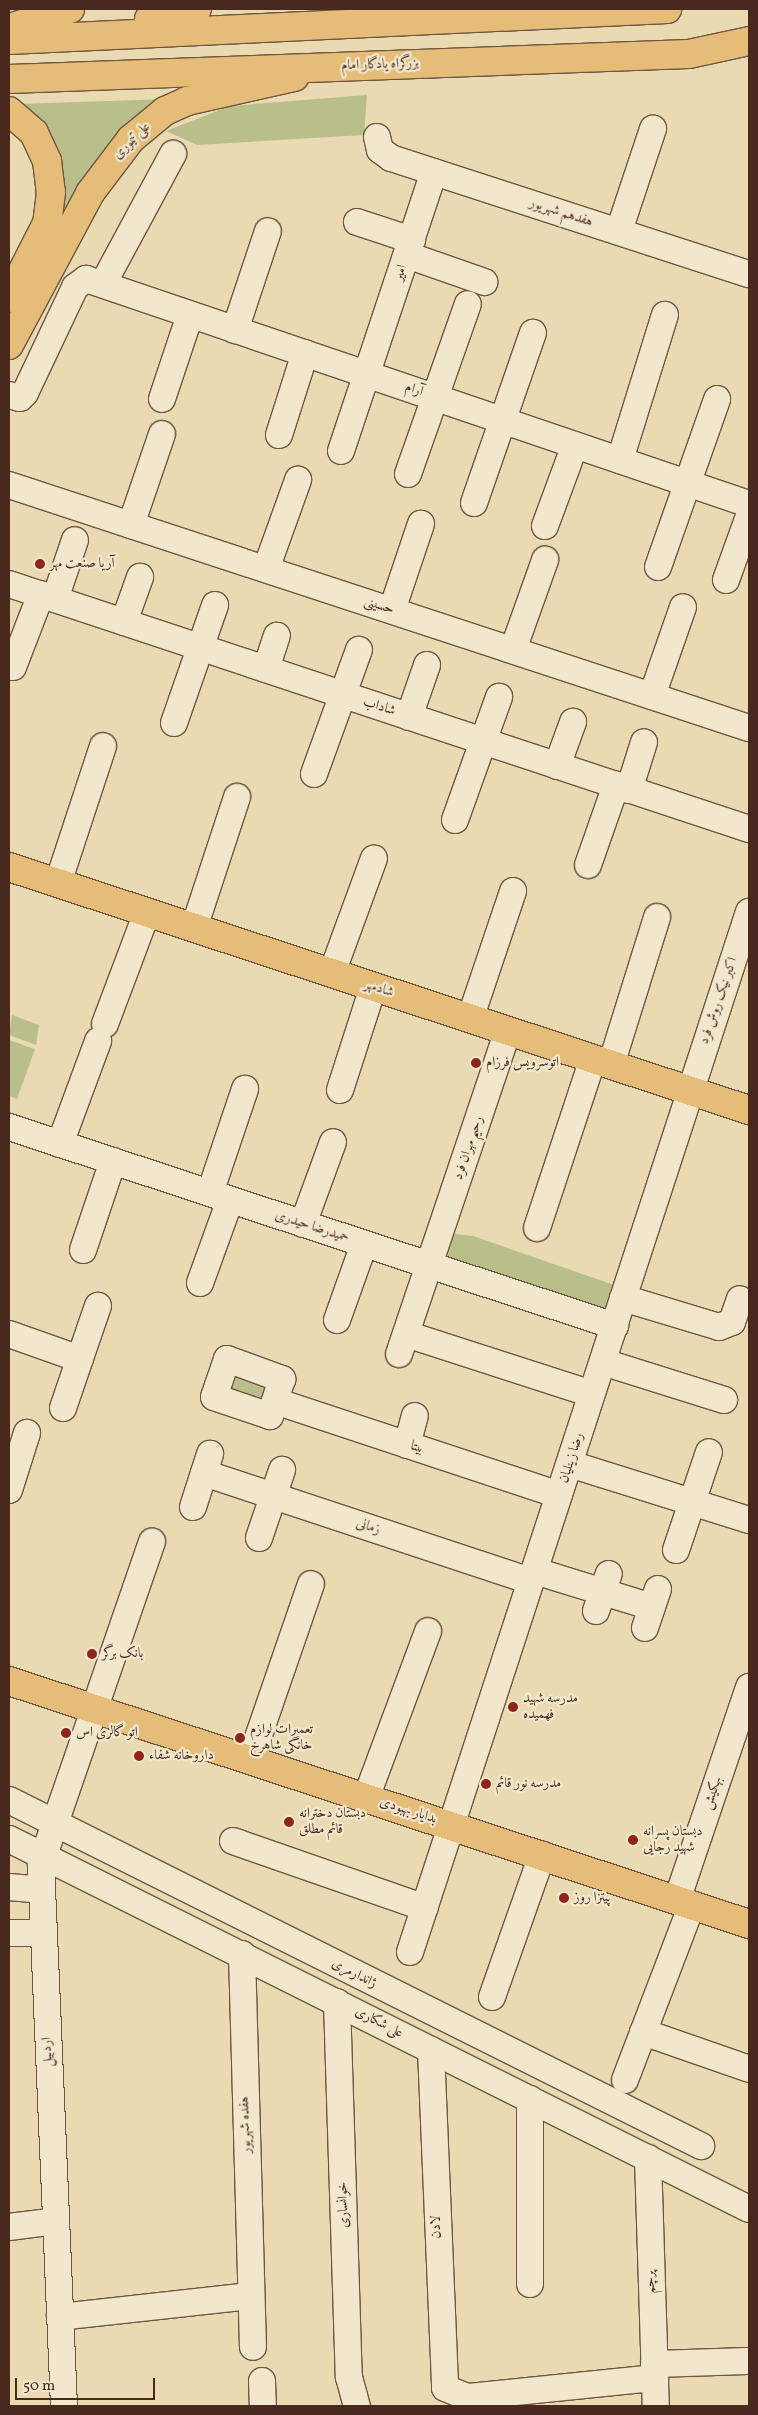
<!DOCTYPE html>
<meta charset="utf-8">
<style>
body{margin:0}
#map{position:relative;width:758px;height:2415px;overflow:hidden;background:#eadab2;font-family:Vollkorn,Amiri,serif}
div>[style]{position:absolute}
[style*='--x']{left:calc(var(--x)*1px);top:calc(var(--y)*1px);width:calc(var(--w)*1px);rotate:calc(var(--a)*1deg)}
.green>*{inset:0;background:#b8bf8b}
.roads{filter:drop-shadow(1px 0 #715542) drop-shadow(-1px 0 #715542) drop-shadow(0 1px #715542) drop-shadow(0 -1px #715542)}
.minor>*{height:26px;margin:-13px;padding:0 13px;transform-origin:13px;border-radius:13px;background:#f1e7cd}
.major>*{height:28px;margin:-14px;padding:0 14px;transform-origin:14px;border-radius:14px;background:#e5bd79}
.highway>*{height:28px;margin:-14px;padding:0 14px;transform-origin:14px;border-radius:14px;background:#e5bd79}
.dots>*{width:14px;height:14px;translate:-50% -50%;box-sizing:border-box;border:2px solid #f1e7cd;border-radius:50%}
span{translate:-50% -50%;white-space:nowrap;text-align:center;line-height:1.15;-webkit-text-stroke:4.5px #f1e7cd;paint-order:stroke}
.street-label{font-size:14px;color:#49291d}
.poi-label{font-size:14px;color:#49291d}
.left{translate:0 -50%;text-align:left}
.frame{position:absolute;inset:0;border:10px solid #49291d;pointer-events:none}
.scale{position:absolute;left:15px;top:2378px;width:140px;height:22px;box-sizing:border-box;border:2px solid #49291d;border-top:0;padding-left:6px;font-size:15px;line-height:18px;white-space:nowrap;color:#49291d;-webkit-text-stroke:4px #f1e7cd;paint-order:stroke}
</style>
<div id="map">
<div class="green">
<div style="clip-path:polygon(367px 95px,364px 135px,197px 145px,166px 131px,230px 106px)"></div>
<div style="clip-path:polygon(169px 99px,114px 139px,63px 212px,60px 173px,17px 104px)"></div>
<div style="clip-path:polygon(12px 1015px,39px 1025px,36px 1045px,9px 1035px)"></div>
<div style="clip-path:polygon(9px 1040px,35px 1049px,17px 1099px,9px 1096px)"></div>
<div style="clip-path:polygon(454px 1234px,473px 1236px,614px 1285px,606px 1309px,447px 1258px)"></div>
<div style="clip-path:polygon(231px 1368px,273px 1383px,263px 1409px,222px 1394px)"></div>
</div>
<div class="roads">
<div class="minor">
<div style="--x:377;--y:137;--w:13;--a:77"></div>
<div style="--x:380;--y:150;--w:14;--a:36"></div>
<div style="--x:391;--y:158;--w:376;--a:18"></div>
<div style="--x:357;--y:222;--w:58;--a:18.1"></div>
<div style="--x:619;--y:231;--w:108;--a:-71.6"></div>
<div style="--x:407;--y:255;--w:82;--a:19.3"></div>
<div style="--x:103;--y:284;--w:148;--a:-61.7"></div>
<div style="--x:235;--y:330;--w:104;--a:-71.6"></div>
<div style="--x:9;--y:395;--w:11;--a:15"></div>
<div style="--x:20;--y:398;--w:7;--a:-45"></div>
<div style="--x:25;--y:393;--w:117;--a:-64.7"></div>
<div style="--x:75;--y:287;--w:14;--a:-36"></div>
<div style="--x:86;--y:279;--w:700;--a:18.75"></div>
<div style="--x:162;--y:399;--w:89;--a:-71.6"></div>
<div style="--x:279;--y:435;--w:86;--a:-72.4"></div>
<div style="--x:341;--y:451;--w:294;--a:-71.6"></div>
<div style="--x:620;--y:460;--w:152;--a:-72.8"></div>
<div style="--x:408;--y:474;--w:180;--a:-70.6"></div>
<div style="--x:9;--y:485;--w:779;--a:18.18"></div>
<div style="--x:474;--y:503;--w:180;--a:-70.9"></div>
<div style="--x:131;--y:525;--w:96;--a:-71.2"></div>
<div style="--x:545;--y:526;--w:86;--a:-69.7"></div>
<div style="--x:658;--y:567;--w:178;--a:-70.6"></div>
<div style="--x:266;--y:569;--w:95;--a:-70.2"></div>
<div style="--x:726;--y:580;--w:68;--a:-70.2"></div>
<div style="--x:9;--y:584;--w:780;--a:18.32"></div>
<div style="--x:55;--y:599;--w:62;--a:-71.3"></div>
<div style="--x:392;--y:610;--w:91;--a:-71.4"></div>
<div style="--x:124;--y:622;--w:48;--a:-70.4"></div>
<div style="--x:513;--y:650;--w:96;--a:-70.4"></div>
<div style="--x:13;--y:667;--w:78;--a:-69"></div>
<div style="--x:266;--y:669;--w:35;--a:-72"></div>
<div style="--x:652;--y:696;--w:94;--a:-70.8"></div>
<div style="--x:409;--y:717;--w:55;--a:-70.9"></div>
<div style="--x:174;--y:723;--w:125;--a:-70.8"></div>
<div style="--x:557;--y:766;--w:47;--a:-70"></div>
<div style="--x:314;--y:774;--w:132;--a:-70.1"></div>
<div style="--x:629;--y:790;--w:50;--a:-72.6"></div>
<div style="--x:455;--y:820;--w:131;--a:-70.3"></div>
<div style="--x:588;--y:865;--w:85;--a:-70.7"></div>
<div style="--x:58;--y:883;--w:144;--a:-71.8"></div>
<div style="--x:194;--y:928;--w:138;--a:-71.8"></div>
<div style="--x:332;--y:973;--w:122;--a:-69.9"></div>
<div style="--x:470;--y:1019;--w:135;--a:-71.4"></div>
<div style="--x:105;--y:1024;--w:120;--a:-69.4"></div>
<div style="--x:611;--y:1065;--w:155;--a:-72.7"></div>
<div style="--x:340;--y:1090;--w:108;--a:-72.2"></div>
<div style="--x:9;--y:1127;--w:638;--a:18.18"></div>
<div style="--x:60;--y:1144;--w:110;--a:-69.7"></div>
<div style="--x:210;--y:1193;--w:110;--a:-71.4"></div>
<div style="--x:303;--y:1224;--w:87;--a:-69.9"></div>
<div style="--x:537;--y:1228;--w:178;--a:-71.7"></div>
<div style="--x:83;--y:1250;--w:94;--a:-71.4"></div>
<div style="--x:200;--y:1283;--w:88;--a:-70.1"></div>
<div style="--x:623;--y:1298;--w:100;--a:16.8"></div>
<div style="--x:719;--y:1327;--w:14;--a:-21"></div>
<div style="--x:732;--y:1322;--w:24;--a:-71"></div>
<div style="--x:337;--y:1320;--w:81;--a:-70.4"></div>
<div style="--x:9;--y:1334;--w:75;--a:19.4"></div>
<div style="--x:406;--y:1334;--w:195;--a:17.9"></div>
<div style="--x:399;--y:1354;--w:341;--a:-71.4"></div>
<div style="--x:227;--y:1359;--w:59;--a:20"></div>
<div style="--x:282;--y:1379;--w:39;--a:108"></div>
<div style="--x:270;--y:1416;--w:59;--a:-161.3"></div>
<div style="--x:214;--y:1397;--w:40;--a:-71.1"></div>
<div style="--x:603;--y:1362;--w:127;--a:17.4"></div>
<div style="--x:275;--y:1401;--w:299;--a:18.3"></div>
<div style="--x:63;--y:1408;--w:108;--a:-71.1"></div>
<div style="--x:407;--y:1445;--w:30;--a:-75"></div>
<div style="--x:570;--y:1464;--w:188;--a:17.4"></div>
<div style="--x:204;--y:1473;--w:344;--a:18.3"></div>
<div style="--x:9;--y:1490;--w:60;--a:-72.5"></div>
<div style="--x:193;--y:1507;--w:56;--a:-72.2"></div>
<div style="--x:259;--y:1538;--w:72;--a:-71.3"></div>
<div style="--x:676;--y:1550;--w:103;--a:-71.4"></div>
<div style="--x:535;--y:1571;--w:122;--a:17.1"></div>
<div style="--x:596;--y:1611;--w:39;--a:-71"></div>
<div style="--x:645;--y:1628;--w:41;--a:-71.6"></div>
<div style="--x:250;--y:1761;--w:187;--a:-71"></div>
<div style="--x:366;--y:1798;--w:178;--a:-69.6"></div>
<div style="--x:9;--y:1800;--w:774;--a:26.57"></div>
<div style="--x:9;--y:1839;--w:827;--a:26.57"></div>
<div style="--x:233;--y:1841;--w:203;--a:19.2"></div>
<div style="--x:9;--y:1887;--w:32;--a:5"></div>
<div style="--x:677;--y:1900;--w:225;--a:-71.3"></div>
<div style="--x:9;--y:1933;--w:34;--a:0"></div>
<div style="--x:410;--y:1952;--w:1094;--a:-71.95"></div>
<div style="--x:242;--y:1954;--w:393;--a:88.4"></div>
<div style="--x:492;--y:1997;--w:151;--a:-70.6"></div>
<div style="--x:337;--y:2002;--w:375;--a:88.2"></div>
<div style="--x:349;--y:2377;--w:30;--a:75"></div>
<div style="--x:643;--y:2032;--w:112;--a:19.2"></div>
<div style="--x:431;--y:2050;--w:338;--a:87.6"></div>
<div style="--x:445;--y:2388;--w:24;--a:22"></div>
<div style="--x:467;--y:2397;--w:189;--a:-5.8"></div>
<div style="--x:625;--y:2080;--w:187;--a:-69.1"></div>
<div style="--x:530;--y:2099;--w:185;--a:90"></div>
<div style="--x:648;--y:2158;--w:248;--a:88.2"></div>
<div style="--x:9;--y:2227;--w:47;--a:-7.3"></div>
<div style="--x:60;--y:2317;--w:192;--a:-6.3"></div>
<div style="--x:654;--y:2364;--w:95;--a:-1.8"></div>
<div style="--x:262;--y:2381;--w:25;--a:88"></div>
<div style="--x:64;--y:2406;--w:542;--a:-92.43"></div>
<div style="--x:41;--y:1864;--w:341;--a:-71"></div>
</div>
<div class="major">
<div style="--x:9;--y:28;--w:64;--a:-17.3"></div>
<div style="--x:9;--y:111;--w:33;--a:41"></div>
<div style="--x:34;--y:133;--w:31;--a:65"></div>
<div style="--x:47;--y:161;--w:31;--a:83"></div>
<div style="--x:51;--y:192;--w:31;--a:97"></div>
<div style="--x:47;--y:223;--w:84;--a:116.9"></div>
<div style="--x:9;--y:345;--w:172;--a:-61.9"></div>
<div style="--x:90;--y:193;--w:68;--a:-52.8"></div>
<div style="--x:131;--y:139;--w:44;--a:-39.5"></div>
<div style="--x:165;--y:111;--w:24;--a:-24"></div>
<div style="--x:187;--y:101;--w:110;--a:-12.6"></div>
<div style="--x:9;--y:867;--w:779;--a:18.18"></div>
<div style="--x:9;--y:1681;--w:779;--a:18.18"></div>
</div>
<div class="highway">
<div style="--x:149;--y:19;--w:49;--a:-11.8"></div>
<div style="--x:9;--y:40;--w:659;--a:-2.7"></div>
<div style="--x:9;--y:79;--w:680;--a:-2.11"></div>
<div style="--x:689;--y:54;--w:61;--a:-12.2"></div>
</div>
</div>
<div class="dots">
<div style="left:40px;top:564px;background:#8f2418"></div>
<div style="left:476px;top:1063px;background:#8f2418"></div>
<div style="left:92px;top:1654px;background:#8f2418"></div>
<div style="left:513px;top:1707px;background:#8f2418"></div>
<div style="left:66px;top:1733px;background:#8f2418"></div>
<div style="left:240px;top:1738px;background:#8f2418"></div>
<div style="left:139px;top:1756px;background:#8f2418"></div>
<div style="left:486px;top:1784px;background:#8f2418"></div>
<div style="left:289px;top:1822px;background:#8f2418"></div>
<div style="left:633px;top:1840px;background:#8f2418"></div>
<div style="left:564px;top:1898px;background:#8f2418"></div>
</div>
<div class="street-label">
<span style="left:380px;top:65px;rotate:-2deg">بزرگراه یادگار امام</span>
<span style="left:132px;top:141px;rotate:-44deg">علی تیموری</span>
<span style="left:561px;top:213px;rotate:18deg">هفدهم شهریور</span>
<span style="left:401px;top:273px;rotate:-73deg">امیر</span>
<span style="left:414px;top:390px;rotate:19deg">آرام</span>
<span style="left:379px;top:606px;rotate:18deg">حسینی</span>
<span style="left:379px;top:707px;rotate:18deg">شاداب</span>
<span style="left:379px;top:989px;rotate:18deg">شادمهر</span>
<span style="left:719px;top:1001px;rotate:-71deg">اکبر نیک روش فرد</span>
<span style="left:469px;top:1148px;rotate:-71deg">رحیم مهران فرد</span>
<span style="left:312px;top:1227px;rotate:18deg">حمیدرضا حیدری</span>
<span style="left:417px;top:1448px;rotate:18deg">بیتا</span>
<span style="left:572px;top:1458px;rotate:-72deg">رضا زینلیان</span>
<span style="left:368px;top:1527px;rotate:18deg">زمانی</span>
<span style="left:713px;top:1793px;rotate:-71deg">بهکیش</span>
<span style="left:408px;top:1811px;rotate:18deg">بدایار بهبودی</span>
<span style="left:354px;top:1974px;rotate:27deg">ژاندارمری</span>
<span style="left:379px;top:2023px;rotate:27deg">علی شکاری</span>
<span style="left:48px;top:2052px;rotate:-93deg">اردبیل</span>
<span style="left:246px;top:2125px;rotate:-92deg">هفده شهریور</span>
<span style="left:344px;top:2205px;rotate:-92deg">خوانساری</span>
<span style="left:437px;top:2227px;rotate:-92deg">لادن</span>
<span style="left:651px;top:2282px;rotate:-92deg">پرچم</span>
</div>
<div class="poi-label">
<span class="left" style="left:50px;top:564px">آریا صنعت مهر</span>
<span class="left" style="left:486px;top:1063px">اتوسرویس فرزام</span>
<span class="left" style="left:102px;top:1654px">بانک برگر</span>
<span class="left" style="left:523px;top:1707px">مدرسه شهید<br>فهمیده</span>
<span class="left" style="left:250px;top:1738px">تعمیرات لوازم<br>خانگی شاهرخ</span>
<span class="left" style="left:76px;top:1733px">اتو گالری اس</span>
<span class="left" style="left:149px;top:1756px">داروخانه شفاء</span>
<span class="left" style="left:496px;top:1784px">مدرسه نور قائم</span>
<span class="left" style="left:299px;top:1822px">دبستان دخترانه<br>قائم مطلق</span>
<span class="left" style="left:643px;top:1840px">دبستان پسرانه<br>شهید رجایی</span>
<span class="left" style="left:574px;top:1898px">پیتزا روز</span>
</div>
<div class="frame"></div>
<div class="scale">50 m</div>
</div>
